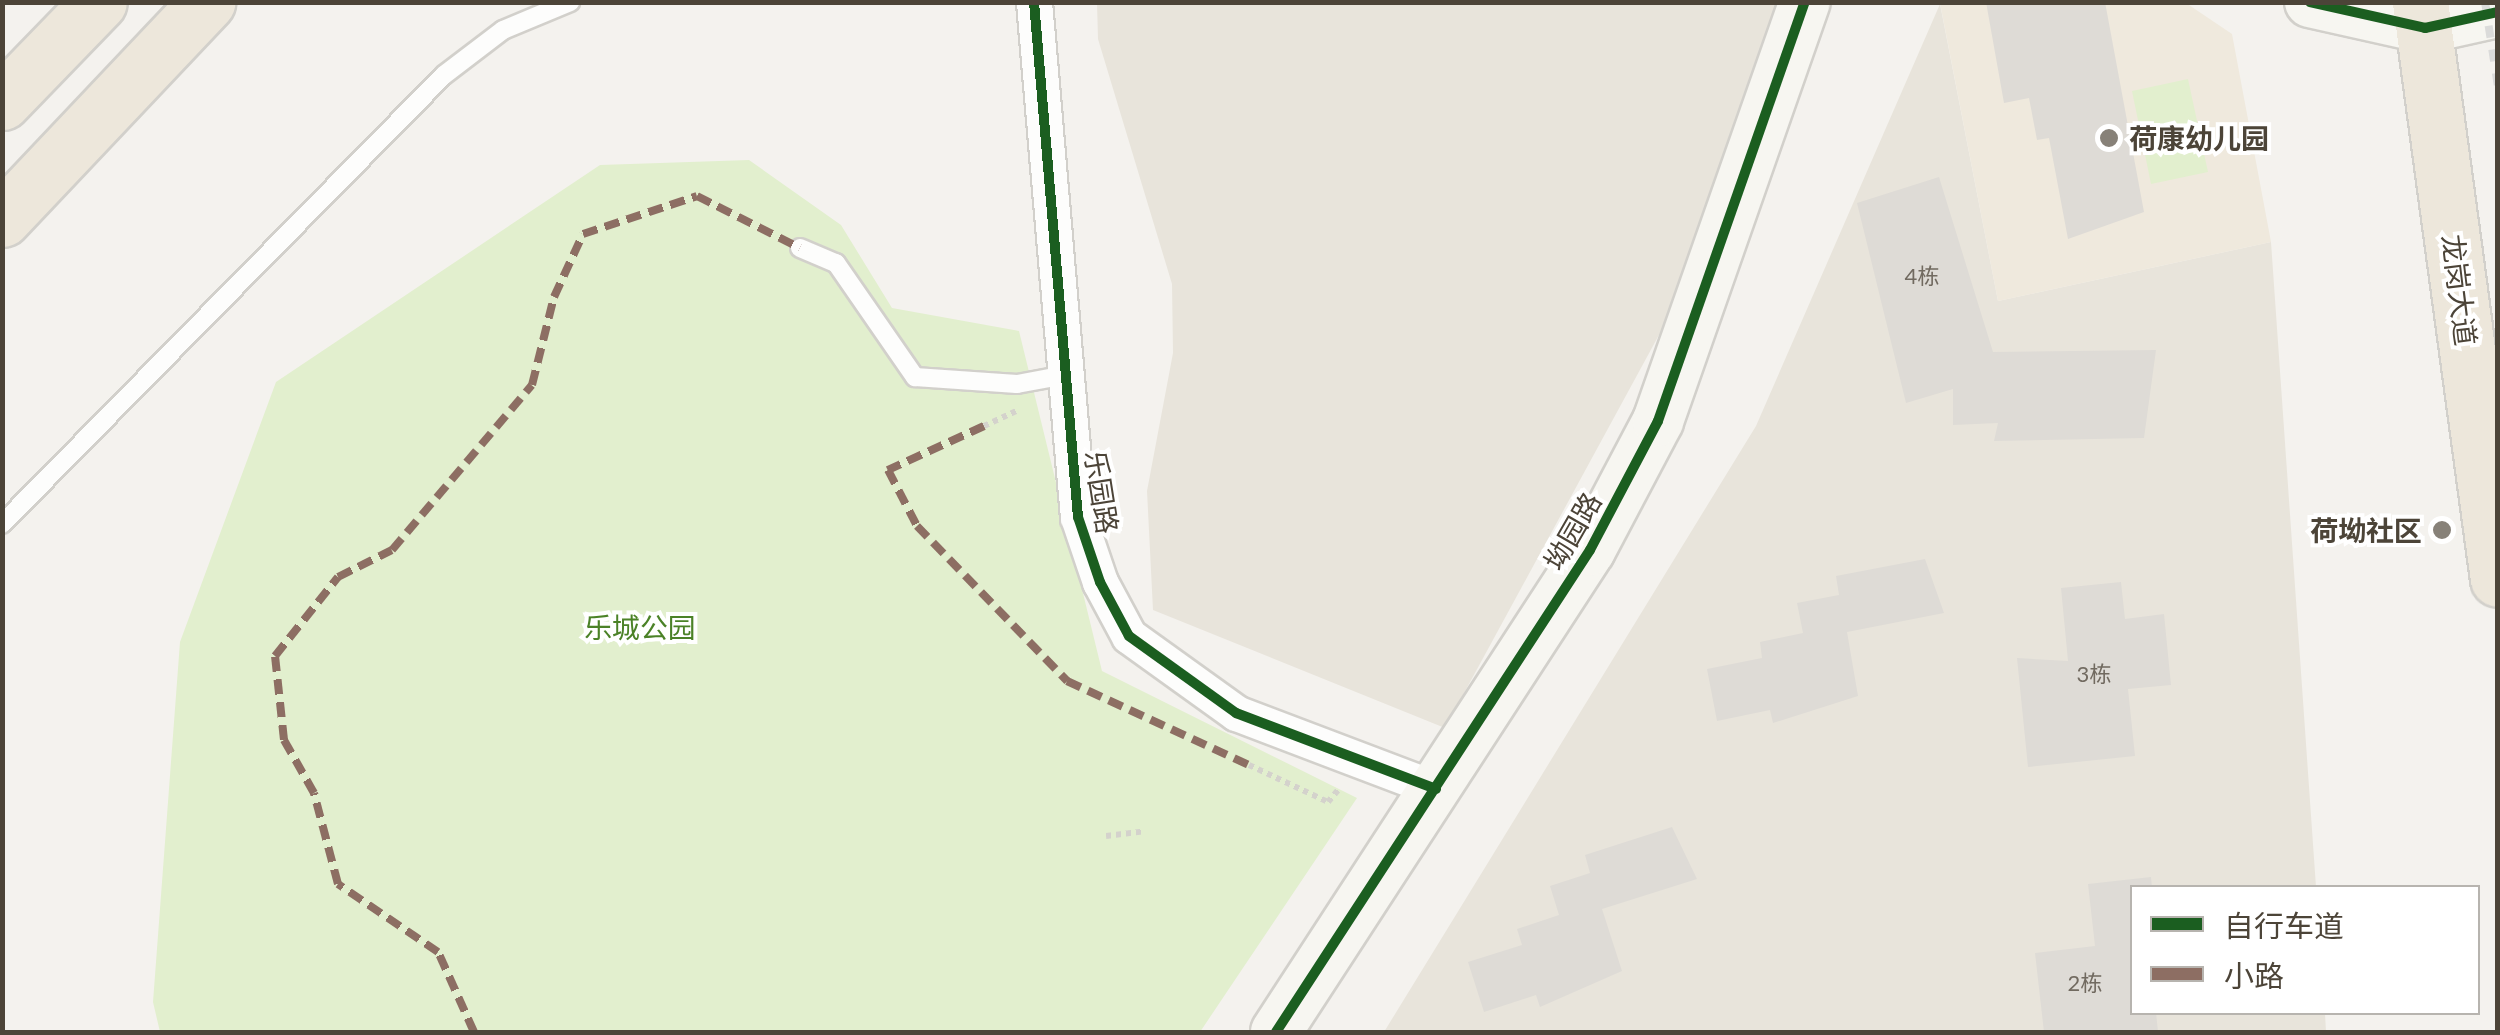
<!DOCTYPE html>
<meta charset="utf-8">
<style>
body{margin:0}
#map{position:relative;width:2500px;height:1035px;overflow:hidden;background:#f4f2ee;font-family:Lato,"Noto Sans SC",sans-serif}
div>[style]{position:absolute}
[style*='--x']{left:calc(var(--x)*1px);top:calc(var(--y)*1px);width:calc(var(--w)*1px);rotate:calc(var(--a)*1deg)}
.residential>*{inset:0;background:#e8e4db}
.education>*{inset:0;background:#efe9dd}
.green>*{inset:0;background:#e2efce}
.building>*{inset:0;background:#dedbd6}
.path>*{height:6px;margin-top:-3px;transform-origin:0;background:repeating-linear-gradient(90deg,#d4d2cc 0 5px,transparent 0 10px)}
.roads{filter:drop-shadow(2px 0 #d2d0cb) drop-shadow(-2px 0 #d2d0cb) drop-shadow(0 2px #d2d0cb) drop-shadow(0 -2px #d2d0cb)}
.lane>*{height:18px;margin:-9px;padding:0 9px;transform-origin:9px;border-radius:9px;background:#fdfdfc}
.street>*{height:35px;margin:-17.5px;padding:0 17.5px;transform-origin:17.5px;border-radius:17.5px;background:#fdfdfc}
.secondary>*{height:50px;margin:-25px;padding:0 25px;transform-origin:25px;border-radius:25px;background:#f7f6f1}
.highway>*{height:55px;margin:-27.5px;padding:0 27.5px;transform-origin:27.5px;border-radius:27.5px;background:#ede7db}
.rail>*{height:8px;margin-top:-4px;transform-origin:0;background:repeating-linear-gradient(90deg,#dbdbda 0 12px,transparent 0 24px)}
.quiet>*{height:8px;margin-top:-4px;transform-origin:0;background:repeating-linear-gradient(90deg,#8d6e63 0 15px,transparent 0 23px)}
.cycleway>*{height:10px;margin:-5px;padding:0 5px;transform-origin:5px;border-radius:5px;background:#1b5e20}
.dots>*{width:28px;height:28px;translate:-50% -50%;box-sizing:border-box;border:5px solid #fff;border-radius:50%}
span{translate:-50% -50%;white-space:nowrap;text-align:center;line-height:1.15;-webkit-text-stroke:8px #fff;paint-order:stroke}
.number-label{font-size:22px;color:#716a60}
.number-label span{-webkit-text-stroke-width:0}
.poi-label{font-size:28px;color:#4c4438;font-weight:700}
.left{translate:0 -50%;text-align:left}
.right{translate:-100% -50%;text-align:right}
.street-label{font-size:28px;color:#4c4438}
.park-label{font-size:28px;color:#4b8227}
.frame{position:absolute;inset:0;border:5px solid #4c4438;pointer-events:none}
.legend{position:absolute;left:2130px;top:885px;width:350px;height:130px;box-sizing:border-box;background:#fff;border:2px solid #b7b4af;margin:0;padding:12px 18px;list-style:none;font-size:30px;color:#4c4438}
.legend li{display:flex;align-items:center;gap:20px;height:50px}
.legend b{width:50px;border:2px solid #b7b4af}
</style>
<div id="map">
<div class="residential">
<div style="clip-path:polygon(1097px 3px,1779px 3px,1678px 300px,1445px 728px,1153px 610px,1147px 491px,1173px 353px,1172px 284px,1098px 39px)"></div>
<div style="clip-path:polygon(1940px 4px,1998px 301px,2271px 242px,2316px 887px,2132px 888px,2132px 1012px,2325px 1013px,2326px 1032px,1384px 1032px,1756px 426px)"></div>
</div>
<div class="education">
<div style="clip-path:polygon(1940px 3px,2186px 3px,2232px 34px,2271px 242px,1998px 301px)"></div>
</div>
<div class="green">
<div style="clip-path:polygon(2188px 79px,2208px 172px,2151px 184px,2132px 91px)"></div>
<div style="clip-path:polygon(749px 160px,841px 225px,892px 308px,1019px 331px,1102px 671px,1357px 798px,1200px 1032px,160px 1032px,153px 1002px,180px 642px,276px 382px,600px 165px)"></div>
</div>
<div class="building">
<div style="clip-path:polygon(1986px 2px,2105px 2px,2144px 212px,2068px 239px,2049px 138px,2037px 140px,2029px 98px,2004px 103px)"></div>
<div style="clip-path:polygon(1939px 177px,1993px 352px,2156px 350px,2144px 438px,1994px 441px,1998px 423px,1953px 425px,1953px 389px,1906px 403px,1857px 203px)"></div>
<div style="clip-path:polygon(1925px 559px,1944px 613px,1847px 632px,1858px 696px,1773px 723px,1770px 710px,1717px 721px,1707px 669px,1762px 658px,1760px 642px,1803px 633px,1797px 603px,1839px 595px,1836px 576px)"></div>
<div style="clip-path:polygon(2121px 582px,2125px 619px,2164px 614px,2171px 685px,2128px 689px,2135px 756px,2028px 767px,2017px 658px,2068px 661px,2061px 588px)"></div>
<div style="clip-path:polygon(1672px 827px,1697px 879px,1602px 909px,1622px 971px,1540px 1007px,1536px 995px,1484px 1012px,1468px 962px,1522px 945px,1517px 929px,1559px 915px,1550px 886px,1590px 873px,1585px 855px)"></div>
<div style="clip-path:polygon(2151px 877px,2152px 888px,2132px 888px,2132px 1012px,2156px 1012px,2158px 1032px,2044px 1032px,2035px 953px,2095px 946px,2088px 884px)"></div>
</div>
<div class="path">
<div style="--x:984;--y:426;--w:38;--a:-25"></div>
<div style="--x:1249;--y:765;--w:87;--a:25.1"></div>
<div style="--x:1328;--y:802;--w:17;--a:-50"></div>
<div style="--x:1106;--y:836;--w:38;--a:-7"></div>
</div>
<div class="roads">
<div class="lane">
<div style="--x:800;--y:248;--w:39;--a:23"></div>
<div style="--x:836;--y:263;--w:139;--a:55.3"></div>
<div style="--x:915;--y:377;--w:102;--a:3.9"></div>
<div style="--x:1017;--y:384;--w:50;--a:-10.4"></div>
<div style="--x:2;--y:524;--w:630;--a:-45.45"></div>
<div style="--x:444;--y:75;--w:74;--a:-37.3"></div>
<div style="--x:503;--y:30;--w:73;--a:-22.7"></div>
</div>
<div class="street">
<div style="--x:1034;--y:2;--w:517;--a:85.12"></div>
<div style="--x:1078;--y:517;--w:69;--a:71.3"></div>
<div style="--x:1100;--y:582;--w:61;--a:61.8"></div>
<div style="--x:1129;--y:636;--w:132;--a:35.7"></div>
<div style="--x:1236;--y:713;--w:214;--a:20.8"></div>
</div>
<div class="secondary">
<div style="--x:2310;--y:2;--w:118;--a:12.7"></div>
<div style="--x:2425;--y:28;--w:75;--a:-12.4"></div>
<div style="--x:1276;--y:1032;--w:575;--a:-56.92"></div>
<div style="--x:1590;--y:550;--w:146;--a:-62.2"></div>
<div style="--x:1658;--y:421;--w:444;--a:-70.7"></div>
</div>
<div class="highway">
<div style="--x:2420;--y:2;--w:582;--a:82.3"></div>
<div style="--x:2;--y:102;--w:139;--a:-45.9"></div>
<div style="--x:2;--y:219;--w:299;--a:-46.6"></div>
</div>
</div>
<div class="rail">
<div style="--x:2485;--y:2;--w:86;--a:81.3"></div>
</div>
<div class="quiet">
<div style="--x:984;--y:426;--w:106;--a:155.4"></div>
<div style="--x:888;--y:470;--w:63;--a:62.6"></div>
<div style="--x:917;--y:526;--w:216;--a:45.9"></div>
<div style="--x:1067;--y:681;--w:200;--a:24.8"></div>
<div style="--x:474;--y:1032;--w:88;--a:-114.2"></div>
<div style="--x:438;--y:952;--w:121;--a:-145.8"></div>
<div style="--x:338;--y:884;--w:94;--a:-104.8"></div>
<div style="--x:314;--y:793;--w:61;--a:-119.5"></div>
<div style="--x:284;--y:740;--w:84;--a:-96.1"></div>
<div style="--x:275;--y:656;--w:101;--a:-51.4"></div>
<div style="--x:338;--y:577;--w:60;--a:-26.6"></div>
<div style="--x:392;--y:550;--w:216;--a:-49.7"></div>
<div style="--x:532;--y:385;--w:91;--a:-76"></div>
<div style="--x:554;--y:297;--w:69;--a:-65.3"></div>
<div style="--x:583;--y:234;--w:120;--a:-18.4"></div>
<div style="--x:697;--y:196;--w:115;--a:26.8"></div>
</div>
<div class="cycleway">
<div style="--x:1034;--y:2;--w:517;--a:85.12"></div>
<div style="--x:1078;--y:517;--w:69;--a:71.3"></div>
<div style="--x:1100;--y:582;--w:61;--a:61.8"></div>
<div style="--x:1129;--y:636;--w:132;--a:35.7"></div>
<div style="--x:1236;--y:713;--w:214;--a:20.8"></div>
<div style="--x:2310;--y:2;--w:118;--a:12.7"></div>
<div style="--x:2425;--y:28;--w:75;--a:-12.4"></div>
<div style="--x:1276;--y:1032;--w:575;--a:-56.92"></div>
<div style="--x:1590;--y:550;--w:146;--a:-62.2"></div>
<div style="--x:1658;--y:421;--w:444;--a:-70.7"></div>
</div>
<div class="dots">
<div style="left:2109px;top:138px;background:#878178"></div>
<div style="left:2442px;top:530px;background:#878178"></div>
</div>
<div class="number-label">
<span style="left:1922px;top:276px">4栋</span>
<span style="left:2094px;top:674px">3栋</span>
<span style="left:2085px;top:983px">2栋</span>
</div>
<div class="poi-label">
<span class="left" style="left:2129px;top:138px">荷康幼儿园</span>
<span class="right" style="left:2422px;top:530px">荷坳社区</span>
</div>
<div class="street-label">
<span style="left:2460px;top:290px;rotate:83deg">龙岗大道</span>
<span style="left:1102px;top:492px;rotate:81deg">乐园路</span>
<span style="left:1572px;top:531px;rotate:-60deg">坳园路</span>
</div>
<div class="park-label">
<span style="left:640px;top:627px">乐城公园</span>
</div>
<div class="frame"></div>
<ul class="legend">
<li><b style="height:12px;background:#1b5e20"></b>自行车道</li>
<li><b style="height:12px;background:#8d6e63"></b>小路</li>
</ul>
</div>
